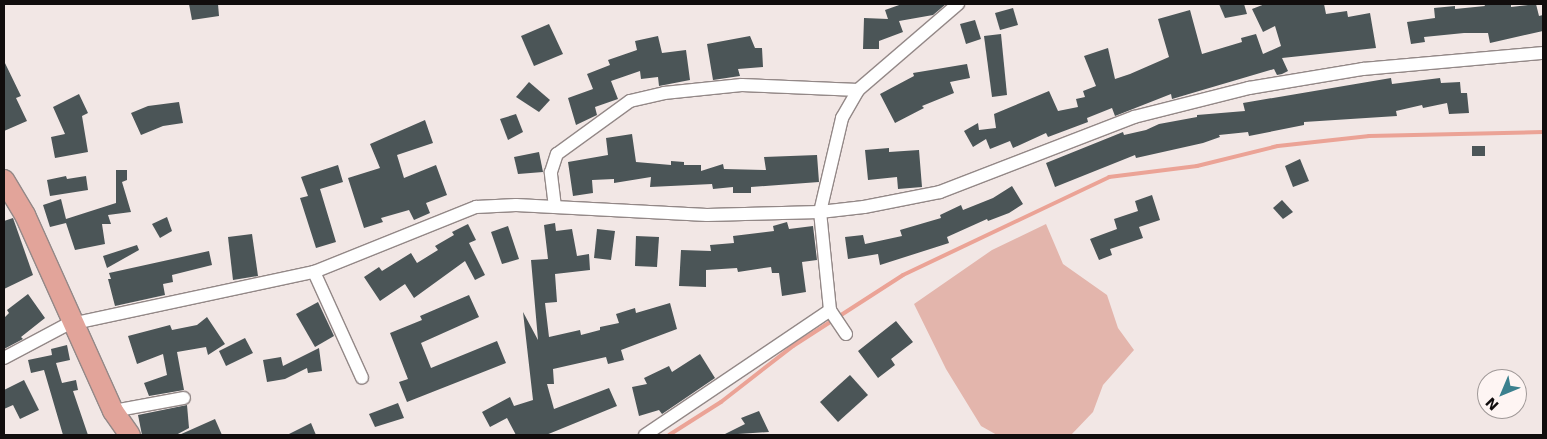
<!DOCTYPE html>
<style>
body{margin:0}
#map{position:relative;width:1547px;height:439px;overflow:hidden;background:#f2e7e5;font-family:"DejaVu Sans",sans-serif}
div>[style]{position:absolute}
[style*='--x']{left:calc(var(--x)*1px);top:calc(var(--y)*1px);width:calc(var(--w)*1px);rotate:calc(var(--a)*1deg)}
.green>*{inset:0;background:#e3b5ac}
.stream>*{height:4px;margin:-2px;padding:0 2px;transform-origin:2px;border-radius:2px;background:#eba396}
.building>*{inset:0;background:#4b5557}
.roads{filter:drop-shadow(1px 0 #938887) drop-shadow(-1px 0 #938887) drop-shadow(0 1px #938887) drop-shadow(0 -1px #938887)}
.street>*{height:12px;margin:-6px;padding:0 6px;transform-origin:6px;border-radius:6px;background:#fff}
.primary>*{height:20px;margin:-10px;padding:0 10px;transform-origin:10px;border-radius:10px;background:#e2a49a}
span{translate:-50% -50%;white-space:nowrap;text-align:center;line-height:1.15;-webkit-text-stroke:5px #fef5f3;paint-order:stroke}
.frame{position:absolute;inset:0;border:5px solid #110d0d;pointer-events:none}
.north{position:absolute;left:1477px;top:369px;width:50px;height:50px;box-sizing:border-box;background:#fef5f3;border:1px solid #9f9897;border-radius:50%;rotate:225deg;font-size:14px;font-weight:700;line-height:20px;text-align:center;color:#110d0d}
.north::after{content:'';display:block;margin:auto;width:18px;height:22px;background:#3b808e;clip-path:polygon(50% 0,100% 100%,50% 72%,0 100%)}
</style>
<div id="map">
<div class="green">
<div style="clip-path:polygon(1046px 224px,1063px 264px,1107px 295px,1118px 328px,1134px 350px,1103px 385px,1093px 412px,1071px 435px,997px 435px,981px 426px,946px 369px,914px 304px,992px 250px)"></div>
</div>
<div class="stream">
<div style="--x:669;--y:435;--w:62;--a:-32.4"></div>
<div style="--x:721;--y:402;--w:91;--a:-37.9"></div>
<div style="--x:793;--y:346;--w:131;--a:-32.8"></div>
<div style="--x:903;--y:275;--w:228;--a:-25.4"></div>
<div style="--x:1109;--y:177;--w:89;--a:-7.1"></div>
<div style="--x:1197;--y:166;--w:83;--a:-13.9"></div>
<div style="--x:1278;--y:146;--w:92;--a:-6.3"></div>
<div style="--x:1369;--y:136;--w:174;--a:-1.3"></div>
</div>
<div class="building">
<div style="clip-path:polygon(189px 4px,218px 4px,219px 16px,192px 20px)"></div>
<div style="clip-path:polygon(902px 4px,946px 4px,933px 15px,899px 21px,903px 32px,879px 41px,879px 49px,863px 49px,864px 18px,888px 19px,885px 10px)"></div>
<div style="clip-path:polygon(1219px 4px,1244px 4px,1247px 14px,1225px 18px)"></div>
<div style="clip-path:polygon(1265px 4px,1324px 4px,1326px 14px,1347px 11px,1348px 17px,1370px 13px,1376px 48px,1282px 58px,1288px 71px,1282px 74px,1277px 75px,1274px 69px,1172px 99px,1171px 94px,1115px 116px,1112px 108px,1087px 118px,1088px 122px,1048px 137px,1046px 133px,1013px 148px,1010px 141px,990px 149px,986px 139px,973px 147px,964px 131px,978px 123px,979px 130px,996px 128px,994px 114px,1049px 91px,1058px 111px,1078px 107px,1076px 99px,1085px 97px,1083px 91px,1096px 86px,1084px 56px,1108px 48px,1115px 79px,1130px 74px,1169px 57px,1158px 19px,1190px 10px,1202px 54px,1242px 42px,1241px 38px,1256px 34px,1263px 54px,1281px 46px,1275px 26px,1263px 32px,1252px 9px)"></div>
<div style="clip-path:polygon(1484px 4px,1511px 4px,1511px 7px,1536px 4px,1539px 16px,1543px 15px,1543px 31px,1490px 43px,1488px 33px,1464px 33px,1424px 37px,1425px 42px,1411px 44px,1407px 22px,1435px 18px,1434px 8px,1455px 6px,1455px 9px,1485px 6px)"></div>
<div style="clip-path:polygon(1013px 8px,1018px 25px,1000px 30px,995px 13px)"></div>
<div style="clip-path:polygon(975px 20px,981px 39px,966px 44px,960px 24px)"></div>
<div style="clip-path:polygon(549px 24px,563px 54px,534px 66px,521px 36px)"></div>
<div style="clip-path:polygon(1001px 34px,1007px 95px,992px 97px,984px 36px)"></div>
<div style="clip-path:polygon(658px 36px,662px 53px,686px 50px,690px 80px,659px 86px,658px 77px,641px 79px,640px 71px,611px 81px,618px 99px,595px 107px,597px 115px,576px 125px,568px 98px,593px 89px,587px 74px,610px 65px,608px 60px,637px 50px,635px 41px)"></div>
<div style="clip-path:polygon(750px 36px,755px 48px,762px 48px,763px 67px,738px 69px,740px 76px,713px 80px,707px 44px)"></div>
<div style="clip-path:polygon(4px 61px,21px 96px,16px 98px,27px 121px,4px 131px)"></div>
<div style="clip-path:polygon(967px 64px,970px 78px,950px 82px,954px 93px,922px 106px,924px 108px,895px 123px,880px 94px,914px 76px,913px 73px)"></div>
<div style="clip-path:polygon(1391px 78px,1392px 84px,1440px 78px,1441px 83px,1460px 82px,1461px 93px,1467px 93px,1469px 113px,1449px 114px,1447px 103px,1423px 108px,1422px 105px,1396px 111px,1397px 116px,1304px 122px,1304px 125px,1249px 136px,1248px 132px,1219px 135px,1220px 137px,1203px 143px,1136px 158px,1135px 155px,1055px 187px,1046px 163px,1123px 132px,1124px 135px,1146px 130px,1159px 124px,1197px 117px,1197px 115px,1245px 111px,1243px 103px)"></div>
<div style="clip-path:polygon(529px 82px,550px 100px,539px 112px,516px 97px)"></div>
<div style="clip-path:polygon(79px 94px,88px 113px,82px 116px,88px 152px,55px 158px,51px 137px,65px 134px,53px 107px)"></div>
<div style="clip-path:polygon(179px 102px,183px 123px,163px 126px,141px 135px,131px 113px,148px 106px)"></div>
<div style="clip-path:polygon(516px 114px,523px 132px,508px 140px,500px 119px)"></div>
<div style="clip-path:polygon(425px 120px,433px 143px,397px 155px,404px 178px,436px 165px,447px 195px,426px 203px,430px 213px,414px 220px,409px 210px,381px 218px,383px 222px,364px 228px,348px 178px,380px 168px,370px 144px)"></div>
<div style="clip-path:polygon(632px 134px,636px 162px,671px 165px,671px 161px,684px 162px,684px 165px,701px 165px,701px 171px,723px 164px,724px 169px,766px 170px,764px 157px,817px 155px,819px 182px,751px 187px,751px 193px,733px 193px,733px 187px,713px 189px,712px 184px,650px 187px,651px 177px,614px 183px,614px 179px,592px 180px,593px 193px,573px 196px,568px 162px,608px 155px,606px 138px)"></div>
<div style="clip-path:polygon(1472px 146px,1485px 146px,1485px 156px,1472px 156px)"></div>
<div style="clip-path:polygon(889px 148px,889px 152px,919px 150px,922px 187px,898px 189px,897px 177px,868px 180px,865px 150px)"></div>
<div style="clip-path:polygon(539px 152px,543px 172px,518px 174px,514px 157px)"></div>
<div style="clip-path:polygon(1300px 159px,1309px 181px,1293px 187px,1285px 166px)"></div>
<div style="clip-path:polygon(338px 165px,343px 182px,320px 189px,336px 242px,316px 248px,300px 198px,308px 196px,301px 177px)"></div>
<div style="clip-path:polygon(116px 170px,127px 170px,127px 180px,122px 182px,131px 212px,108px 215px,111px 224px,102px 224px,105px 244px,75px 250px,66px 223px,50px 227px,43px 205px,61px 199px,66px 219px,116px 203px)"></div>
<div style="clip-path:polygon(66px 176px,67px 179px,86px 176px,88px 190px,50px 196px,47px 180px)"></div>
<div style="clip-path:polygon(1012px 186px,1023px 204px,1009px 213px,988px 221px,987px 219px,947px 237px,949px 243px,880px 265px,878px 254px,848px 259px,845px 237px,863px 235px,865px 244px,902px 236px,900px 230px,941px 218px,940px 215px,961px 205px,963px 210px,993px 198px)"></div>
<div style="clip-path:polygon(1152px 195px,1160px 220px,1139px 227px,1143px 238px,1110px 249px,1112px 255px,1099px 260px,1090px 239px,1117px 229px,1114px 219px,1138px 211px,1135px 201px)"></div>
<div style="clip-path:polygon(1282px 200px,1293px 212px,1283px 219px,1273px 208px)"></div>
<div style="clip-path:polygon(167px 217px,172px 231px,160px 238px,152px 224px)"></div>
<div style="clip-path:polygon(13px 218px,33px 275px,4px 289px,4px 221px)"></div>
<div style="clip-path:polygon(787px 222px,789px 229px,813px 226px,817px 260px,802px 262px,806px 292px,782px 296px,779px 273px,772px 273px,771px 267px,738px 272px,737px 268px,706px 270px,706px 287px,679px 286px,681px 250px,711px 251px,710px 245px,734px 243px,733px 236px,774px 231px,773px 226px)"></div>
<div style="clip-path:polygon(555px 223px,556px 231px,572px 229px,577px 256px,589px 254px,590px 270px,555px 274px,557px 302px,545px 303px,549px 337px,580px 330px,581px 335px,600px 330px,600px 327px,619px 323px,616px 314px,635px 308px,636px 313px,670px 303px,677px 329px,621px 350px,624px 360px,608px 364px,606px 357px,553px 369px,554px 384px,547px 384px,554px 409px,609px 388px,617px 406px,546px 435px,516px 435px,507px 418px,490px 427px,482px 412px,510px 397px,514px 406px,533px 400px,523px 312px,538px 340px,531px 260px,548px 259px,544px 225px)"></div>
<div style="clip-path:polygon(468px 224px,476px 240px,469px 243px,485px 275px,475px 280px,465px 261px,414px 298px,405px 284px,380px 301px,364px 277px,379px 267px,382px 271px,411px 253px,417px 263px,438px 250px,435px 246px,454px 235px,452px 232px)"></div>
<div style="clip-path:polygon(508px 226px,519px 259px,502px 264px,491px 232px)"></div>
<div style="clip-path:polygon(597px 229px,615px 231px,611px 260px,594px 258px)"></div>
<div style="clip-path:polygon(252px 234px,258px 276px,233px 280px,228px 237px)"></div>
<div style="clip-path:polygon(636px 236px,659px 237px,657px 267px,635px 266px)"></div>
<div style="clip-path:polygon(137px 245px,139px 250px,107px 268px,103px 256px)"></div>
<div style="clip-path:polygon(209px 251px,212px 265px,172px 275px,173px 282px,163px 284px,165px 295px,115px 306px,108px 279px,111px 279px,109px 273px)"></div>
<div style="clip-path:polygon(28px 294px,45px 318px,21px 337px,23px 339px,4px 349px,4px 318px,9px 313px,7px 310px)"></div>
<div style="clip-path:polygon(469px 295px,479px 317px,421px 343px,431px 368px,497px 341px,506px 363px,407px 402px,399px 382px,408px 379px,390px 333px,422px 320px,420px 316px)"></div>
<div style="clip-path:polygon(318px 302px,334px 336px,315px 347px,296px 314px)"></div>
<div style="clip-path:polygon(207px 317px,225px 344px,208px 355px,206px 347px,177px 352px,184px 390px,149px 396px,144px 383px,167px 375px,163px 354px,137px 364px,128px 336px,170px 325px,172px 330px,197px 325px)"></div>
<div style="clip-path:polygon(896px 321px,913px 342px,891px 359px,895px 365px,878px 378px,858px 351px)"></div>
<div style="clip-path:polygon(245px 338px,253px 353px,226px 366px,219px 351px)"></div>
<div style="clip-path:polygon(67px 345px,70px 360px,56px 363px,62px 383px,76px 380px,78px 390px,73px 391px,88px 435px,63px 435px,44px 370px,31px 373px,28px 360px,52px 355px,51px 349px)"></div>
<div style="clip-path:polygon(319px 348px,322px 371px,308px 373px,307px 368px,285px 379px,267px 382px,263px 360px,281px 357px,283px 366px)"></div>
<div style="clip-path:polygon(700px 354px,715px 378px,662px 414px,659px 410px,639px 416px,632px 387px,647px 384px,644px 378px,669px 366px,672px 372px)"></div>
<div style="clip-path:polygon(850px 375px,868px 395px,838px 422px,820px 402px)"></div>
<div style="clip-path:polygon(24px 380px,39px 410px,20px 419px,13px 405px,4px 409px,4px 390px)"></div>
<div style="clip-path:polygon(398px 403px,404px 418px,375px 427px,369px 414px)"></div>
<div style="clip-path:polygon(187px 405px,189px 428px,176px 435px,142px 435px,138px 415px)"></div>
<div style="clip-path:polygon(759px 411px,769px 432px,723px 435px,745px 424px,741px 418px)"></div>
<div style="clip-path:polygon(215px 419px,222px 435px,179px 435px)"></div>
<div style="clip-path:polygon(311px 423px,316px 435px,287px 435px)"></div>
</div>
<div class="roads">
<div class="street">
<div style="--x:555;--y:207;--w:35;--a:-97"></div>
<div style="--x:551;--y:172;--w:19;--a:-72"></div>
<div style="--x:557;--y:154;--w:90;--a:-36"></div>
<div style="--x:630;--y:101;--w:35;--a:-13"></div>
<div style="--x:664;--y:93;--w:78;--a:-5.9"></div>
<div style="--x:742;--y:85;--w:116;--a:2.5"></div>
<div style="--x:314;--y:272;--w:116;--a:65.6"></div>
<div style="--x:846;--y:334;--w:29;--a:-124"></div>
<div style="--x:830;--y:310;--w:99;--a:-95.8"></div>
<div style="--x:820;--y:212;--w:97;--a:-76.8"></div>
<div style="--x:842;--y:118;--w:32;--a:-60"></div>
<div style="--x:858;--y:90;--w:132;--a:-40.7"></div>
<div style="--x:4;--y:358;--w:70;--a:-28"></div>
<div style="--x:66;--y:325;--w:254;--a:-12.1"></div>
<div style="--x:314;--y:272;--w:175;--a:-21.9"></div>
<div style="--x:476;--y:207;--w:40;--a:-2.9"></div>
<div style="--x:516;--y:205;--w:191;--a:3"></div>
<div style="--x:707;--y:215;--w:113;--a:-1.5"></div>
<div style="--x:820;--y:212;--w:44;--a:-6.5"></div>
<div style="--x:864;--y:207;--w:77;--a:-11.2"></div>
<div style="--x:940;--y:192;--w:208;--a:-21.1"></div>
<div style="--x:1134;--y:117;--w:119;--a:-14.2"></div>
<div style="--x:1249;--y:88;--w:116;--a:-9.5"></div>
<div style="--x:1363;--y:69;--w:181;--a:-5.1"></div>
<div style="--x:113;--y:411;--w:72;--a:-10.4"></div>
<div style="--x:645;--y:435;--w:223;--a:-34"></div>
</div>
<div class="primary">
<div style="--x:4;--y:180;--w:41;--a:59"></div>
<div style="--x:25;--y:215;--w:215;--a:65.8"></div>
<div style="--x:113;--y:411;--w:29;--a:55"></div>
</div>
</div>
<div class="frame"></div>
<div class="north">N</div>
</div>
